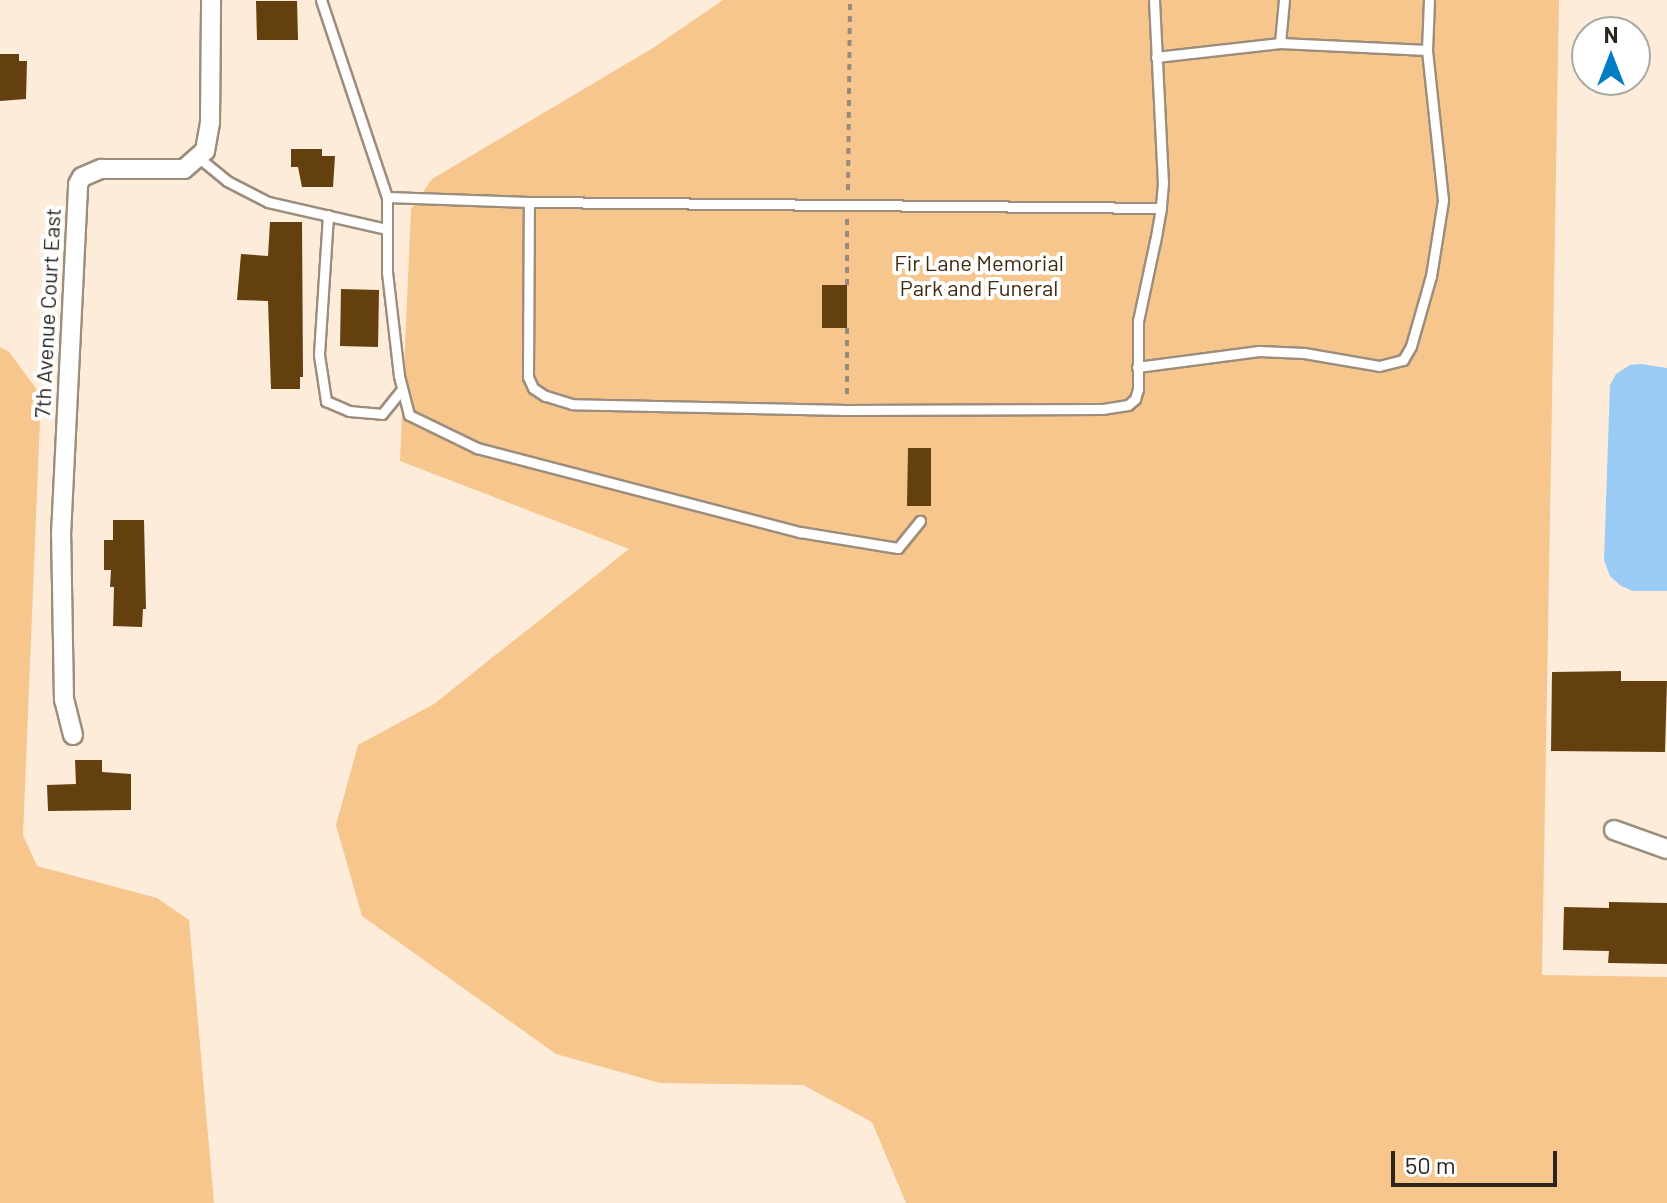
<!DOCTYPE html>
<style>
body{margin:0}
#map{position:relative;width:1667px;height:1203px;overflow:hidden;background:#fcecd9;font-family:Barlow,sans-serif}
div>[style]{position:absolute}
[style*='--x']{left:calc(var(--x)*1px);top:calc(var(--y)*1px);width:calc(var(--w)*1px);rotate:calc(var(--a)*1deg)}
.green>*{inset:0;background:#f7c68c}
.water>*{inset:0;background:#9acbf5}
.building>*{inset:0;background:#63400e}
.path>*{height:4px;margin-top:-2px;transform-origin:0;background:repeating-linear-gradient(90deg,#968b7e 0 6px,transparent 0 12px)}
.roads{filter:drop-shadow(2px 0 #9c8d7c) drop-shadow(-2px 0 #9c8d7c) drop-shadow(0 2px #9c8d7c) drop-shadow(0 -2px #9c8d7c)}
.service>*{height:9px;margin:-4.5px;padding:0 4.5px;transform-origin:4.5px;border-radius:4.5px;background:#fff}
.minor>*{height:18px;margin:-9px;padding:0 9px;transform-origin:9px;border-radius:9px;background:#fff}
span{translate:-50% -50%;white-space:nowrap;text-align:center;line-height:1.15;-webkit-text-stroke:8px #fff;paint-order:stroke}
.park-label{font-size:22px;color:#3f2a0f}
.street-label{font-size:22px;color:#2b251e}
.north{position:absolute;left:1571px;top:16px;width:80px;height:80px;box-sizing:border-box;background:#fff;border:2px solid #aaa8a5;border-radius:50%;rotate:0deg;font-size:22px;font-weight:700;line-height:32px;text-align:center;color:#2b251e}
.north::after{content:'';display:block;margin:auto;width:28px;height:36px;background:#007dc5;clip-path:polygon(50% 0,100% 100%,50% 72%,0 100%)}
.scale{position:absolute;left:1391px;top:1151px;width:166px;height:36px;box-sizing:border-box;border:4px solid #2b251e;border-top:0;padding-left:10px;font-size:24px;line-height:28px;white-space:nowrap;color:#2b251e;-webkit-text-stroke:6px #fff;paint-order:stroke}
</style>
<div id="map">
<div class="green">
<div style="clip-path:polygon(723px 0,1559px 0,1542px 975px,1667px 977px,1667px 1203px,906px 1203px,872px 1122px,803px 1085px,660px 1083px,556px 1054px,362px 916px,336px 825px,358px 745px,434px 704px,629px 549px,400px 461px,411px 209px,432px 179px,653px 48px)"></div>
<div style="clip-path:polygon(0 347px,9px 352px,41px 395px,23px 835px,37px 866px,157px 898px,189px 920px,214px 1203px,0 1203px)"></div>
</div>
<div class="water">
<div style="clip-path:polygon(1641px 364px,1667px 368px,1667px 591px,1633px 591px,1621px 586px,1610px 576px,1604px 560px,1610px 385px,1616px 374px,1630px 365px)"></div>
</div>
<div class="building">
<div style="clip-path:polygon(256px 1px,297px 1px,298px 40px,257px 40px)"></div>
<div style="clip-path:polygon(0 54px,19px 54px,19px 61px,27px 61px,26px 99px,0 101px)"></div>
<div style="clip-path:polygon(291px 149px,322px 149px,322px 156px,335px 156px,333px 187px,302px 187px,298px 167px,291px 167px)"></div>
<div style="clip-path:polygon(270px 222px,302px 222px,303px 377px,300px 377px,300px 389px,271px 389px,268px 301px,237px 300px,241px 254px,268px 256px)"></div>
<div style="clip-path:polygon(822px 285px,847px 285px,847px 328px,822px 328px)"></div>
<div style="clip-path:polygon(341px 289px,379px 290px,378px 347px,340px 346px)"></div>
<div style="clip-path:polygon(908px 448px,931px 448px,931px 506px,907px 506px)"></div>
<div style="clip-path:polygon(113px 520px,144px 520px,146px 609px,143px 609px,142px 627px,113px 626px,114px 587px,110px 587px,111px 570px,104px 570px,104px 540px,113px 540px)"></div>
<div style="clip-path:polygon(1621px 671px,1621px 681px,1667px 681px,1665px 752px,1551px 751px,1552px 672px)"></div>
<div style="clip-path:polygon(75px 760px,102px 760px,102px 772px,131px 774px,131px 810px,48px 811px,47px 785px,76px 784px)"></div>
<div style="clip-path:polygon(1609px 902px,1667px 903px,1667px 964px,1608px 963px,1609px 951px,1563px 950px,1564px 907px,1609px 908px)"></div>
</div>
<div class="path">
<div style="--x:848;--y:190;--w:190;--a:-89.4"></div>
<div style="--x:847;--y:285;--w:67;--a:-90"></div>
<div style="--x:847;--y:328;--w:66;--a:90"></div>
</div>
<div class="roads">
<div class="service">
<div style="--x:321;--y:0;--w:208;--a:71.5"></div>
<div style="--x:387;--y:197;--w:75;--a:90"></div>
<div style="--x:387;--y:272;--w:105;--a:83.4"></div>
<div style="--x:399;--y:376;--w:40;--a:75.6"></div>
<div style="--x:409;--y:415;--w:76;--a:25.9"></div>
<div style="--x:477;--y:448;--w:334;--a:14.6"></div>
<div style="--x:800;--y:532;--w:99;--a:9.3"></div>
<div style="--x:898;--y:548;--w:35;--a:-51"></div>
<div style="--x:1154;--y:0;--w:183;--a:87.2"></div>
<div style="--x:1163;--y:183;--w:25;--a:95"></div>
<div style="--x:1161;--y:208;--w:34;--a:100"></div>
<div style="--x:1155;--y:241;--w:82;--a:102"></div>
<div style="--x:1138;--y:321;--w:68;--a:90"></div>
<div style="--x:1138;--y:389;--w:10;--a:107"></div>
<div style="--x:1135;--y:399;--w:9;--a:139"></div>
<div style="--x:1128;--y:405;--w:25;--a:171"></div>
<div style="--x:1103;--y:409;--w:256;--a:179.8"></div>
<div style="--x:847;--y:410;--w:275;--a:-178.8"></div>
<div style="--x:572;--y:404;--w:28;--a:-163"></div>
<div style="--x:545;--y:396;--w:14;--a:-146"></div>
<div style="--x:533;--y:388;--w:12;--a:-114"></div>
<div style="--x:528;--y:377;--w:175;--a:-89.7"></div>
<div style="--x:529;--y:202;--w:632;--a:0.54"></div>
<div style="--x:1280;--y:43;--w:43;--a:-84.7"></div>
<div style="--x:1156;--y:57;--w:125;--a:-6.4"></div>
<div style="--x:1280;--y:43;--w:147;--a:2.7"></div>
<div style="--x:199;--y:158;--w:36;--a:39"></div>
<div style="--x:227;--y:181;--w:46;--a:27.1"></div>
<div style="--x:268;--y:202;--w:122;--a:12.8"></div>
<div style="--x:387;--y:197;--w:142;--a:2"></div>
<div style="--x:328;--y:215;--w:140;--a:93.7"></div>
<div style="--x:319;--y:355;--w:47;--a:81.3"></div>
<div style="--x:326;--y:401;--w:25;--a:23"></div>
<div style="--x:349;--y:411;--w:33;--a:5"></div>
<div style="--x:382;--y:414;--w:32;--a:-51"></div>
<div style="--x:1137;--y:367;--w:123;--a:-7.5"></div>
<div style="--x:1259;--y:351;--w:45;--a:2.5"></div>
<div style="--x:1304;--y:353;--w:76;--a:9.8"></div>
<div style="--x:1379;--y:366;--w:25;--a:-14"></div>
<div style="--x:1403;--y:360;--w:16;--a:-60"></div>
<div style="--x:1411;--y:346;--w:73;--a:-74.1"></div>
<div style="--x:1431;--y:276;--w:77;--a:-81"></div>
<div style="--x:1443;--y:200;--w:151;--a:-96.1"></div>
<div style="--x:1427;--y:50;--w:50;--a:-87.7"></div>
</div>
<div class="minor">
<div style="--x:73;--y:735;--w:36;--a:-104"></div>
<div style="--x:64;--y:700;--w:165;--a:-91"></div>
<div style="--x:61;--y:535;--w:351;--a:-87.2"></div>
<div style="--x:78;--y:184;--w:8;--a:-60"></div>
<div style="--x:82;--y:177;--w:21;--a:-23"></div>
<div style="--x:101;--y:169;--w:83;--a:0"></div>
<div style="--x:184;--y:169;--w:28;--a:-41"></div>
<div style="--x:205;--y:151;--w:28;--a:-80"></div>
<div style="--x:210;--y:123;--w:123;--a:-89.5"></div>
<div style="--x:1614;--y:830;--w:56;--a:19.7"></div>
</div>
</div>
<div class="park-label">
<span style="left:979px;top:275px">Fir Lane Memorial<br>Park and Funeral</span>
</div>
<div class="street-label">
<span style="left:47px;top:313px;rotate:-87deg">7th Avenue Court East</span>
</div>
<div class="north">N</div>
<div class="scale">50 m</div>
</div>
